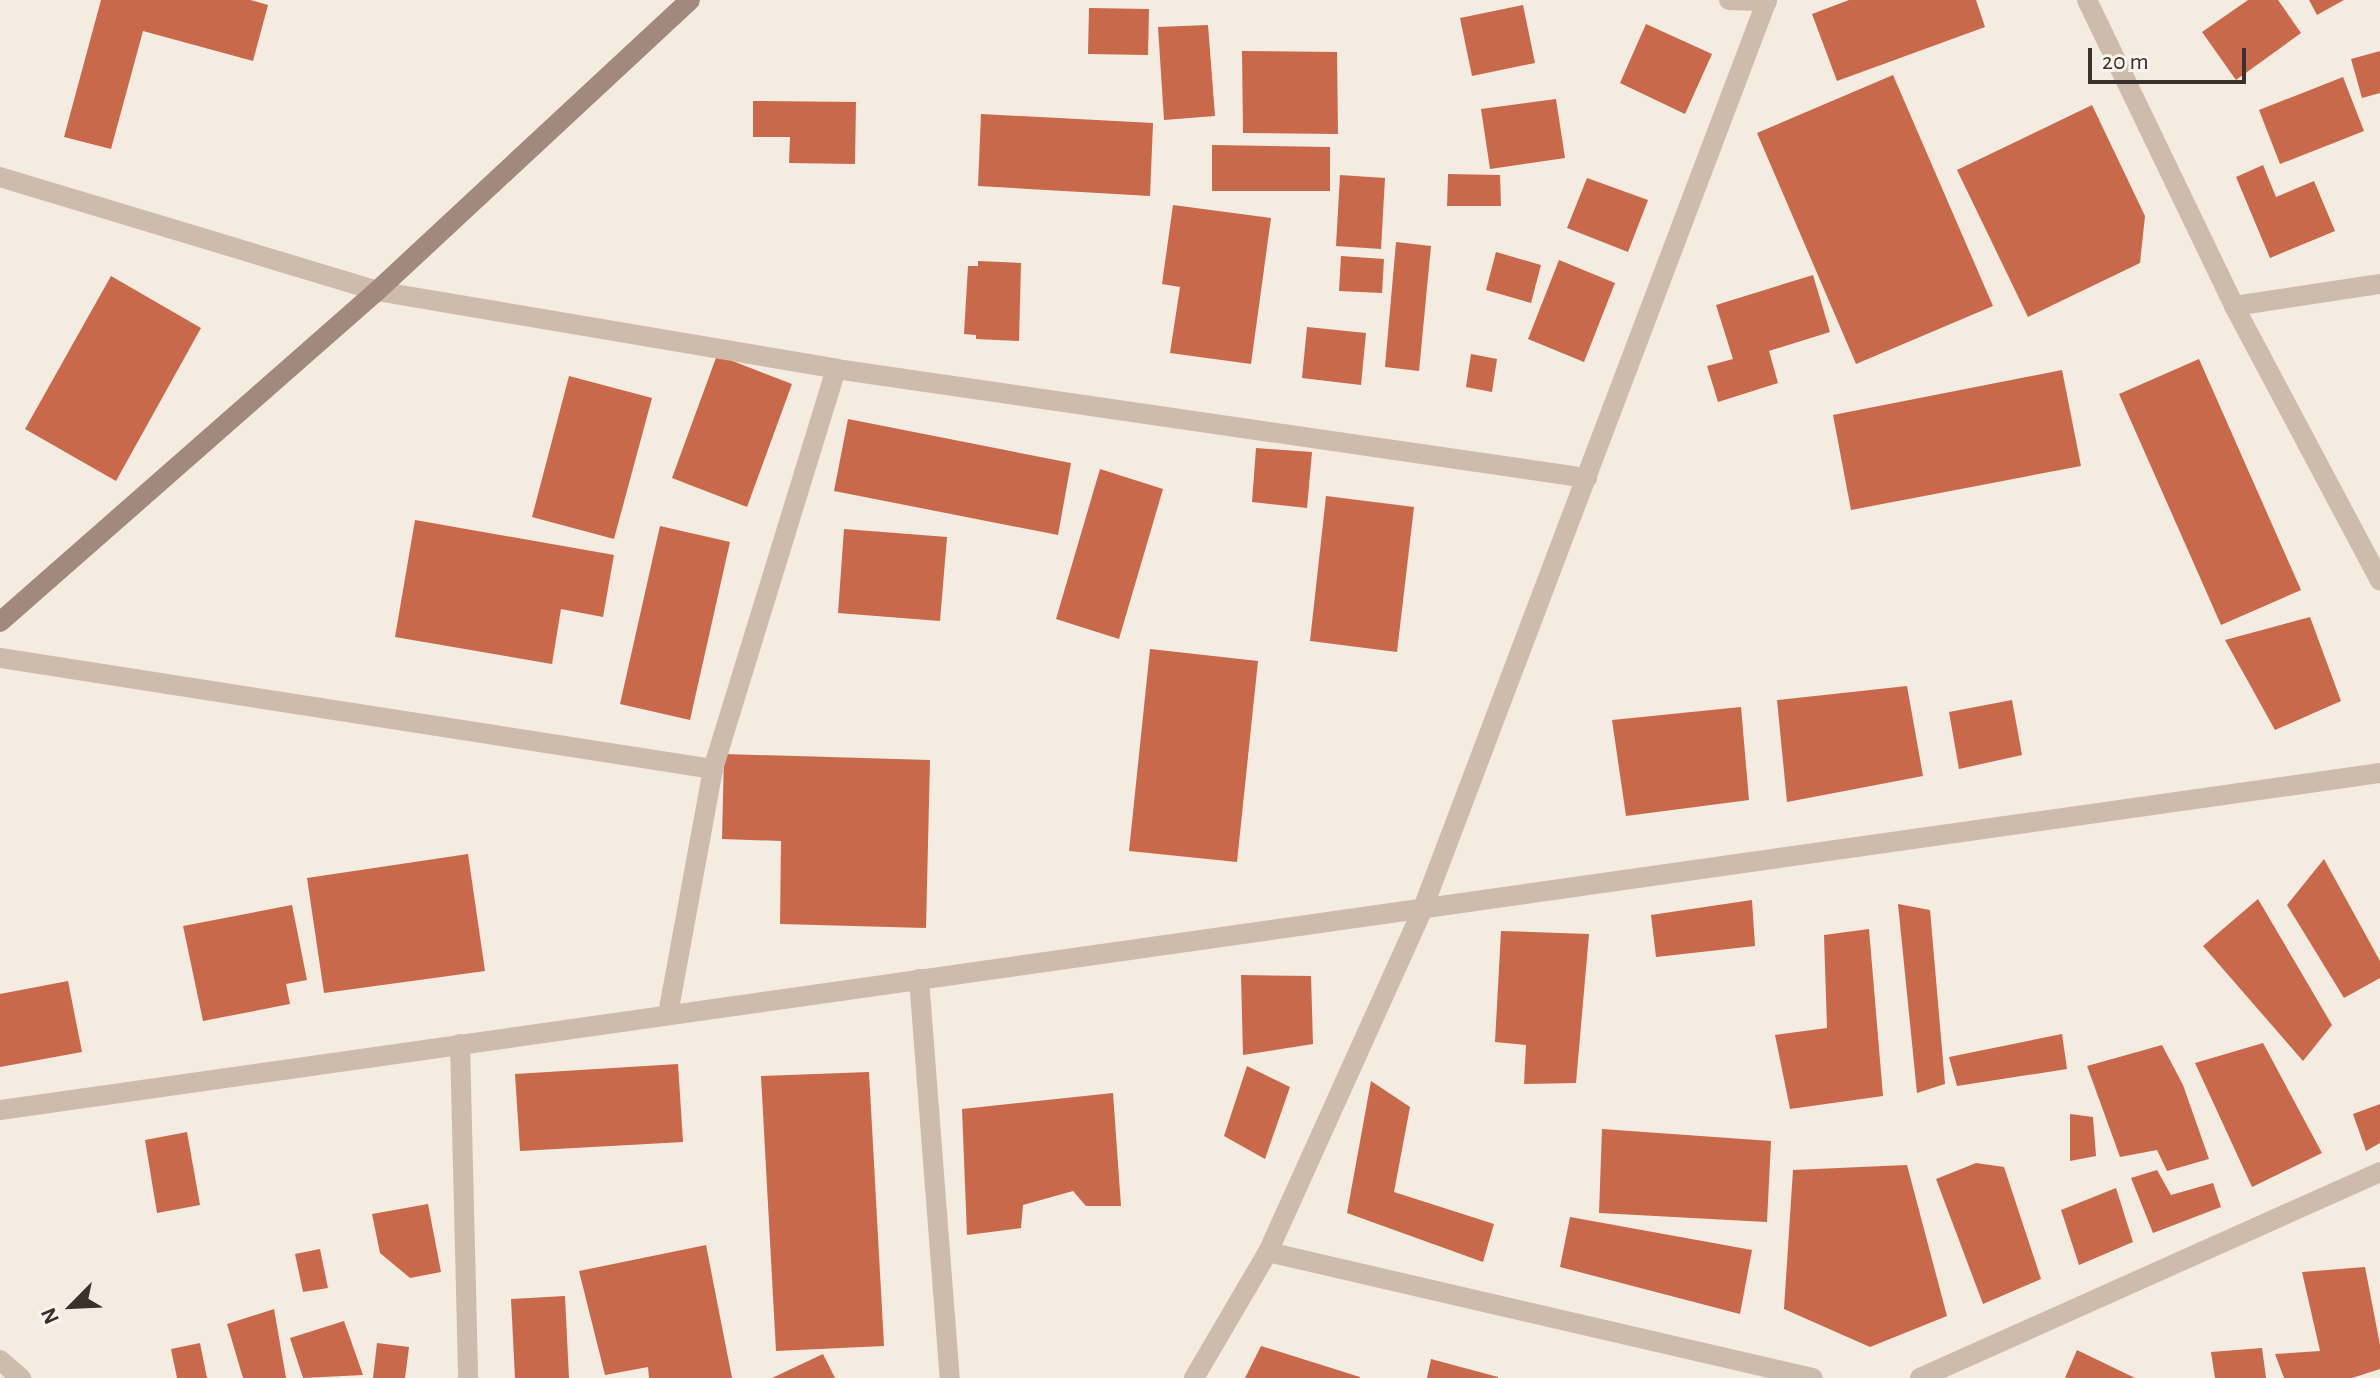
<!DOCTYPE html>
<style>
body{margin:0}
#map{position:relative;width:2380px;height:1378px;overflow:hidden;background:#f4ebe1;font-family:"Alegreya Sans",sans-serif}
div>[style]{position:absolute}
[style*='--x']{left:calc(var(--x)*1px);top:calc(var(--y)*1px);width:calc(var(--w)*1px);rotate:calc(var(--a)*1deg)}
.building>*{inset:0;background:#c8694b}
.street>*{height:20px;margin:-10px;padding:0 10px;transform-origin:10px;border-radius:10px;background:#cdbbac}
.secondary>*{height:20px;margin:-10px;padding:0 10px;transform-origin:10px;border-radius:10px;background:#a18a7d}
span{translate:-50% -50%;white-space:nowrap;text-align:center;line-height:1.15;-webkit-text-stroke:7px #fbf5ee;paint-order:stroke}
.north{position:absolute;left:32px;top:1266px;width:80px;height:80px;-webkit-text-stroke:6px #fbf5ee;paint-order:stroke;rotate:246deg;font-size:22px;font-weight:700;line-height:32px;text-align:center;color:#3b302b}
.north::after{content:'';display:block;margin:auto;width:28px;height:36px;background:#3b302b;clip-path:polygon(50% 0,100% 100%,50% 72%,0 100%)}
.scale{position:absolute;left:2088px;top:48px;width:158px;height:36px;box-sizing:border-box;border:4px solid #3b302b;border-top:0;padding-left:10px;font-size:24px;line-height:28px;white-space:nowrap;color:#3b302b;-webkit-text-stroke:6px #fbf5ee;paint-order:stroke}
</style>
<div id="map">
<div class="building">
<div style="clip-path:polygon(101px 0,250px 0,268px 5px,253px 61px,143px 31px,111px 149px,64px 137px)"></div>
<div style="clip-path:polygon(1849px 0,1976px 0,1985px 27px,1837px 81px,1812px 14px)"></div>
<div style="clip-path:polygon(2248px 0,2278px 0,2301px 33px,2236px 80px,2202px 32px)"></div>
<div style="clip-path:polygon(2309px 0,2344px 0,2317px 15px)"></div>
<div style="clip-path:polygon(1523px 5px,1535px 63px,1472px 76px,1460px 18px)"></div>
<div style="clip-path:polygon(1089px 8px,1149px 9px,1148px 55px,1088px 54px)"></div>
<div style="clip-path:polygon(1646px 24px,1712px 54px,1685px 114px,1620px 83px)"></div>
<div style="clip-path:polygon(1208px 25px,1215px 116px,1164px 120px,1158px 27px)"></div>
<div style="clip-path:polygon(1242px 51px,1337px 52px,1338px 134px,1243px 133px)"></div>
<div style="clip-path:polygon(2380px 51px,2380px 93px,2362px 98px,2351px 59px)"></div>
<div style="clip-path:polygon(1893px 75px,1993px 306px,1856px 364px,1757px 133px)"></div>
<div style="clip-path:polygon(2343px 77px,2364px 131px,2280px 164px,2259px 110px)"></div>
<div style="clip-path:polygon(1556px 99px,1565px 158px,1490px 169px,1481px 109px)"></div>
<div style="clip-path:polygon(753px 101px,856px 102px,855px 164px,789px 163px,790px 137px,753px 137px)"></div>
<div style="clip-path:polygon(2092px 105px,2145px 216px,2140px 263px,2028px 317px,1957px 170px)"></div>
<div style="clip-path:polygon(981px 114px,1153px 123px,1150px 196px,978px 186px)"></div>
<div style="clip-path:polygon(1212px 145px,1330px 147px,1330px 191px,1212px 191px)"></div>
<div style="clip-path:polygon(2263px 165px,2276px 197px,2314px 181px,2335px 231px,2270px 258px,2236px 177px)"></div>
<div style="clip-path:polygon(1448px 174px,1500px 175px,1501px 206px,1447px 206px)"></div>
<div style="clip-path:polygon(1340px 175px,1385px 178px,1381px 249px,1336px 246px)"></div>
<div style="clip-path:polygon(1587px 178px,1648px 200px,1628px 252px,1567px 228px)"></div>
<div style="clip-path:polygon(1173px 205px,1271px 218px,1251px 364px,1170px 353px,1180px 287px,1162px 284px)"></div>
<div style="clip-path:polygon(1396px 242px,1431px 246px,1419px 371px,1385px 367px)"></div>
<div style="clip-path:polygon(1496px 252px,1541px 265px,1531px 303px,1486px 290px)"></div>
<div style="clip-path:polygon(1341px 256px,1384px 259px,1382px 293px,1339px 291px)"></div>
<div style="clip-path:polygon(1559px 260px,1615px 283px,1584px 362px,1528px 339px)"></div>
<div style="clip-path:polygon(978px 261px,1021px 263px,1019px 341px,976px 339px,976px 335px,964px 334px,968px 266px,978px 266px)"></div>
<div style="clip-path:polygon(1813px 275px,1830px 332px,1769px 351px,1778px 383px,1718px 402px,1707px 366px,1733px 359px,1716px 305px)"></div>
<div style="clip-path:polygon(111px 276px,201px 328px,116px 481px,25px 429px)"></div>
<div style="clip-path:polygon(1307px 327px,1366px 333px,1361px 385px,1302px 378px)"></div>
<div style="clip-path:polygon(1471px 354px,1497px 359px,1492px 392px,1466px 387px)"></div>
<div style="clip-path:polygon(717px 355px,792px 384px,747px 507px,672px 478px)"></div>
<div style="clip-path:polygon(2199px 359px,2301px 590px,2221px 625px,2119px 394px)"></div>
<div style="clip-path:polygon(2062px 370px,2081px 466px,1851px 510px,1833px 415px)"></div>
<div style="clip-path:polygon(569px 376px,652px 398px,614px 539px,532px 517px)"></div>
<div style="clip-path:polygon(848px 419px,1071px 463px,1058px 535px,834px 491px)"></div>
<div style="clip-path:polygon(1256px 448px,1312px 452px,1307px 508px,1252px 502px)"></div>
<div style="clip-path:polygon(1100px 469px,1163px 489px,1119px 639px,1056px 619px)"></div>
<div style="clip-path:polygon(1326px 496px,1414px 507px,1397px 652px,1310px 641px)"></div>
<div style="clip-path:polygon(415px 520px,614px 555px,603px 617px,561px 609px,552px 664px,395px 637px)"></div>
<div style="clip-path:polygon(660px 526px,730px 542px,690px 720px,620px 704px)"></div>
<div style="clip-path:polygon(844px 529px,947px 537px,940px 621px,838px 613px)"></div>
<div style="clip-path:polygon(2310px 617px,2341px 701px,2275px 730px,2225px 640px)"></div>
<div style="clip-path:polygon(1150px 649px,1258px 661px,1237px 862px,1129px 851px)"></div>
<div style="clip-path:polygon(1907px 686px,1923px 776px,1787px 802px,1777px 700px)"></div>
<div style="clip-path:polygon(2012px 700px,2022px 755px,1959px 769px,1949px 712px)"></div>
<div style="clip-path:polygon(1741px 707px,1749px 800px,1626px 816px,1612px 720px)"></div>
<div style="clip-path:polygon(724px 754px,930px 760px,926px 928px,780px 924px,781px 841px,722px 839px)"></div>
<div style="clip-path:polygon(468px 854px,485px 971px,324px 993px,307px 878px)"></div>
<div style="clip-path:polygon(2324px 859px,2380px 961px,2380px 978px,2344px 998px,2287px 905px)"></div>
<div style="clip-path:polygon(2258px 899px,2332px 1025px,2303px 1061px,2203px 946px)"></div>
<div style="clip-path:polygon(1752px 900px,1755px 946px,1656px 957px,1651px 915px)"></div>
<div style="clip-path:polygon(1898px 904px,1930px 910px,1945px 1084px,1917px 1093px)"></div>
<div style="clip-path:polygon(292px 905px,307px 980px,286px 984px,290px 1004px,203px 1021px,183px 926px)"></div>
<div style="clip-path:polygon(1869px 929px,1883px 1096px,1790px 1109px,1775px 1035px,1827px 1028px,1824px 935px)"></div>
<div style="clip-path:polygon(1501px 931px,1589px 934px,1576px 1083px,1524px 1084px,1526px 1045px,1495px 1042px)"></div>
<div style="clip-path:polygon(1241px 975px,1311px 976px,1313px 1044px,1243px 1055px)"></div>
<div style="clip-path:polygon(68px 981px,82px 1052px,0 1067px,0 994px)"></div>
<div style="clip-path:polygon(2062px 1034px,2067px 1069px,1957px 1086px,1949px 1057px)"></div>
<div style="clip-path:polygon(2263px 1043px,2322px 1153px,2252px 1187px,2195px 1063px)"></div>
<div style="clip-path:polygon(2162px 1045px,2183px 1085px,2209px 1159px,2167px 1171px,2157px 1150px,2120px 1157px,2087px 1066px)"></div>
<div style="clip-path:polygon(678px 1064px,683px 1142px,520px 1151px,515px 1074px)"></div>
<div style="clip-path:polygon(1247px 1066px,1290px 1087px,1265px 1159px,1224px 1136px)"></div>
<div style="clip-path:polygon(869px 1072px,884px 1346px,776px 1351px,761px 1076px)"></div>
<div style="clip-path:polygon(1371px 1081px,1410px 1107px,1394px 1192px,1494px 1224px,1483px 1262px,1347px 1213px)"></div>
<div style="clip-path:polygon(1113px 1093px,1121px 1206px,1086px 1206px,1073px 1191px,1023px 1205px,1021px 1228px,967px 1235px,962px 1109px)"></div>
<div style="clip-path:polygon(2380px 1104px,2380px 1143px,2366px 1151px,2353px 1114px)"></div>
<div style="clip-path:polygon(2070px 1114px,2093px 1117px,2096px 1156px,2070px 1161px)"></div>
<div style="clip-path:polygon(1602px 1129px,1771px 1141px,1767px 1222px,1599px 1213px)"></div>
<div style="clip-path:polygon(187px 1132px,200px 1205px,157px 1213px,145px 1140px)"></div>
<div style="clip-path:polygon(1976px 1163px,2004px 1167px,2041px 1279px,1983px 1304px,1936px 1179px)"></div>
<div style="clip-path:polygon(1907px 1165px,1947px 1316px,1870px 1347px,1784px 1309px,1793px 1170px)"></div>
<div style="clip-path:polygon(2157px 1170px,2171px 1195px,2213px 1183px,2221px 1207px,2153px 1233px,2131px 1178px)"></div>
<div style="clip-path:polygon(2116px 1188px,2133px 1242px,2079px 1265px,2061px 1210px)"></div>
<div style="clip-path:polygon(428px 1204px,441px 1272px,410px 1278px,380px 1253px,372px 1214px)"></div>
<div style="clip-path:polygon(1570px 1217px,1752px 1250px,1740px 1314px,1560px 1267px)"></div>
<div style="clip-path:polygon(706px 1245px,732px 1378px,649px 1378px,648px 1367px,605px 1375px,579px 1271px)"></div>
<div style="clip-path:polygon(320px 1249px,328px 1288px,303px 1292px,295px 1254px)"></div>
<div style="clip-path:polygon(2365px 1267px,2380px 1345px,2380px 1369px,2352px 1378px,2284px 1378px,2275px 1354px,2320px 1351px,2302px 1272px)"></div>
<div style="clip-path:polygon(565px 1296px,569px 1378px,515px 1378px,511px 1299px)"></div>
<div style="clip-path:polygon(274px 1309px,286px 1378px,243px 1378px,227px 1324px)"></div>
<div style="clip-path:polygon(344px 1321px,363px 1375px,303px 1378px,290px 1338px)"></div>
<div style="clip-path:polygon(200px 1343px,207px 1378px,177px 1378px,171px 1349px)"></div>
<div style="clip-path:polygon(377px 1343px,409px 1347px,405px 1378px,373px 1378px)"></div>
<div style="clip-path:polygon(1261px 1346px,1360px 1377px,1360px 1378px,1245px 1378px)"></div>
<div style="clip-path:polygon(2262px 1348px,2266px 1378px,2215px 1378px,2211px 1352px)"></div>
<div style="clip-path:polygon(2077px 1350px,2135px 1378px,2065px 1378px)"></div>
<div style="clip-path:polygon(823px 1354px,835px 1378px,772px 1378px)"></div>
<div style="clip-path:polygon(1431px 1359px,1498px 1377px,1498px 1378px,1427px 1378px)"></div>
</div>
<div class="street">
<div style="--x:1729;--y:0;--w:38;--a:2"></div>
<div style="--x:2087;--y:0;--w:339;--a:64.3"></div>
<div style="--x:2234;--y:306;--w:311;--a:62"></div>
<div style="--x:0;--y:177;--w:394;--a:16.8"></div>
<div style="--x:377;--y:291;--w:466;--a:9.6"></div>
<div style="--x:836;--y:369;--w:759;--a:8.26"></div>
<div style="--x:2234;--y:306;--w:148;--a:-8.6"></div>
<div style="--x:0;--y:658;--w:722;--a:8.85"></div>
<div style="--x:713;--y:769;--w:250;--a:100.4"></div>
<div style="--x:713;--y:769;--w:418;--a:-72.9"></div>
<div style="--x:919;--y:979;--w:400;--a:85.6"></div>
<div style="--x:460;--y:1044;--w:334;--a:88.6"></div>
<div style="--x:0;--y:1110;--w:2404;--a:-8.06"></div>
<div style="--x:1268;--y:1252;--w:559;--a:13.02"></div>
<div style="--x:0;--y:1360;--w:28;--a:41"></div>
<div style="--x:1194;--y:1378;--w:146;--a:-59.6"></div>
<div style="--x:1268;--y:1252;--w:377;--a:-65.7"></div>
<div style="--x:1423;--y:908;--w:971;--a:-69.25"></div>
<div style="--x:1920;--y:1378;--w:504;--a:-24.12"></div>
</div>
<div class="secondary">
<div style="--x:0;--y:622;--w:502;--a:-41.28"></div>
<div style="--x:377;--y:291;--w:427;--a:-42.9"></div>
</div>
<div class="north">N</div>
<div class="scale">20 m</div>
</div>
